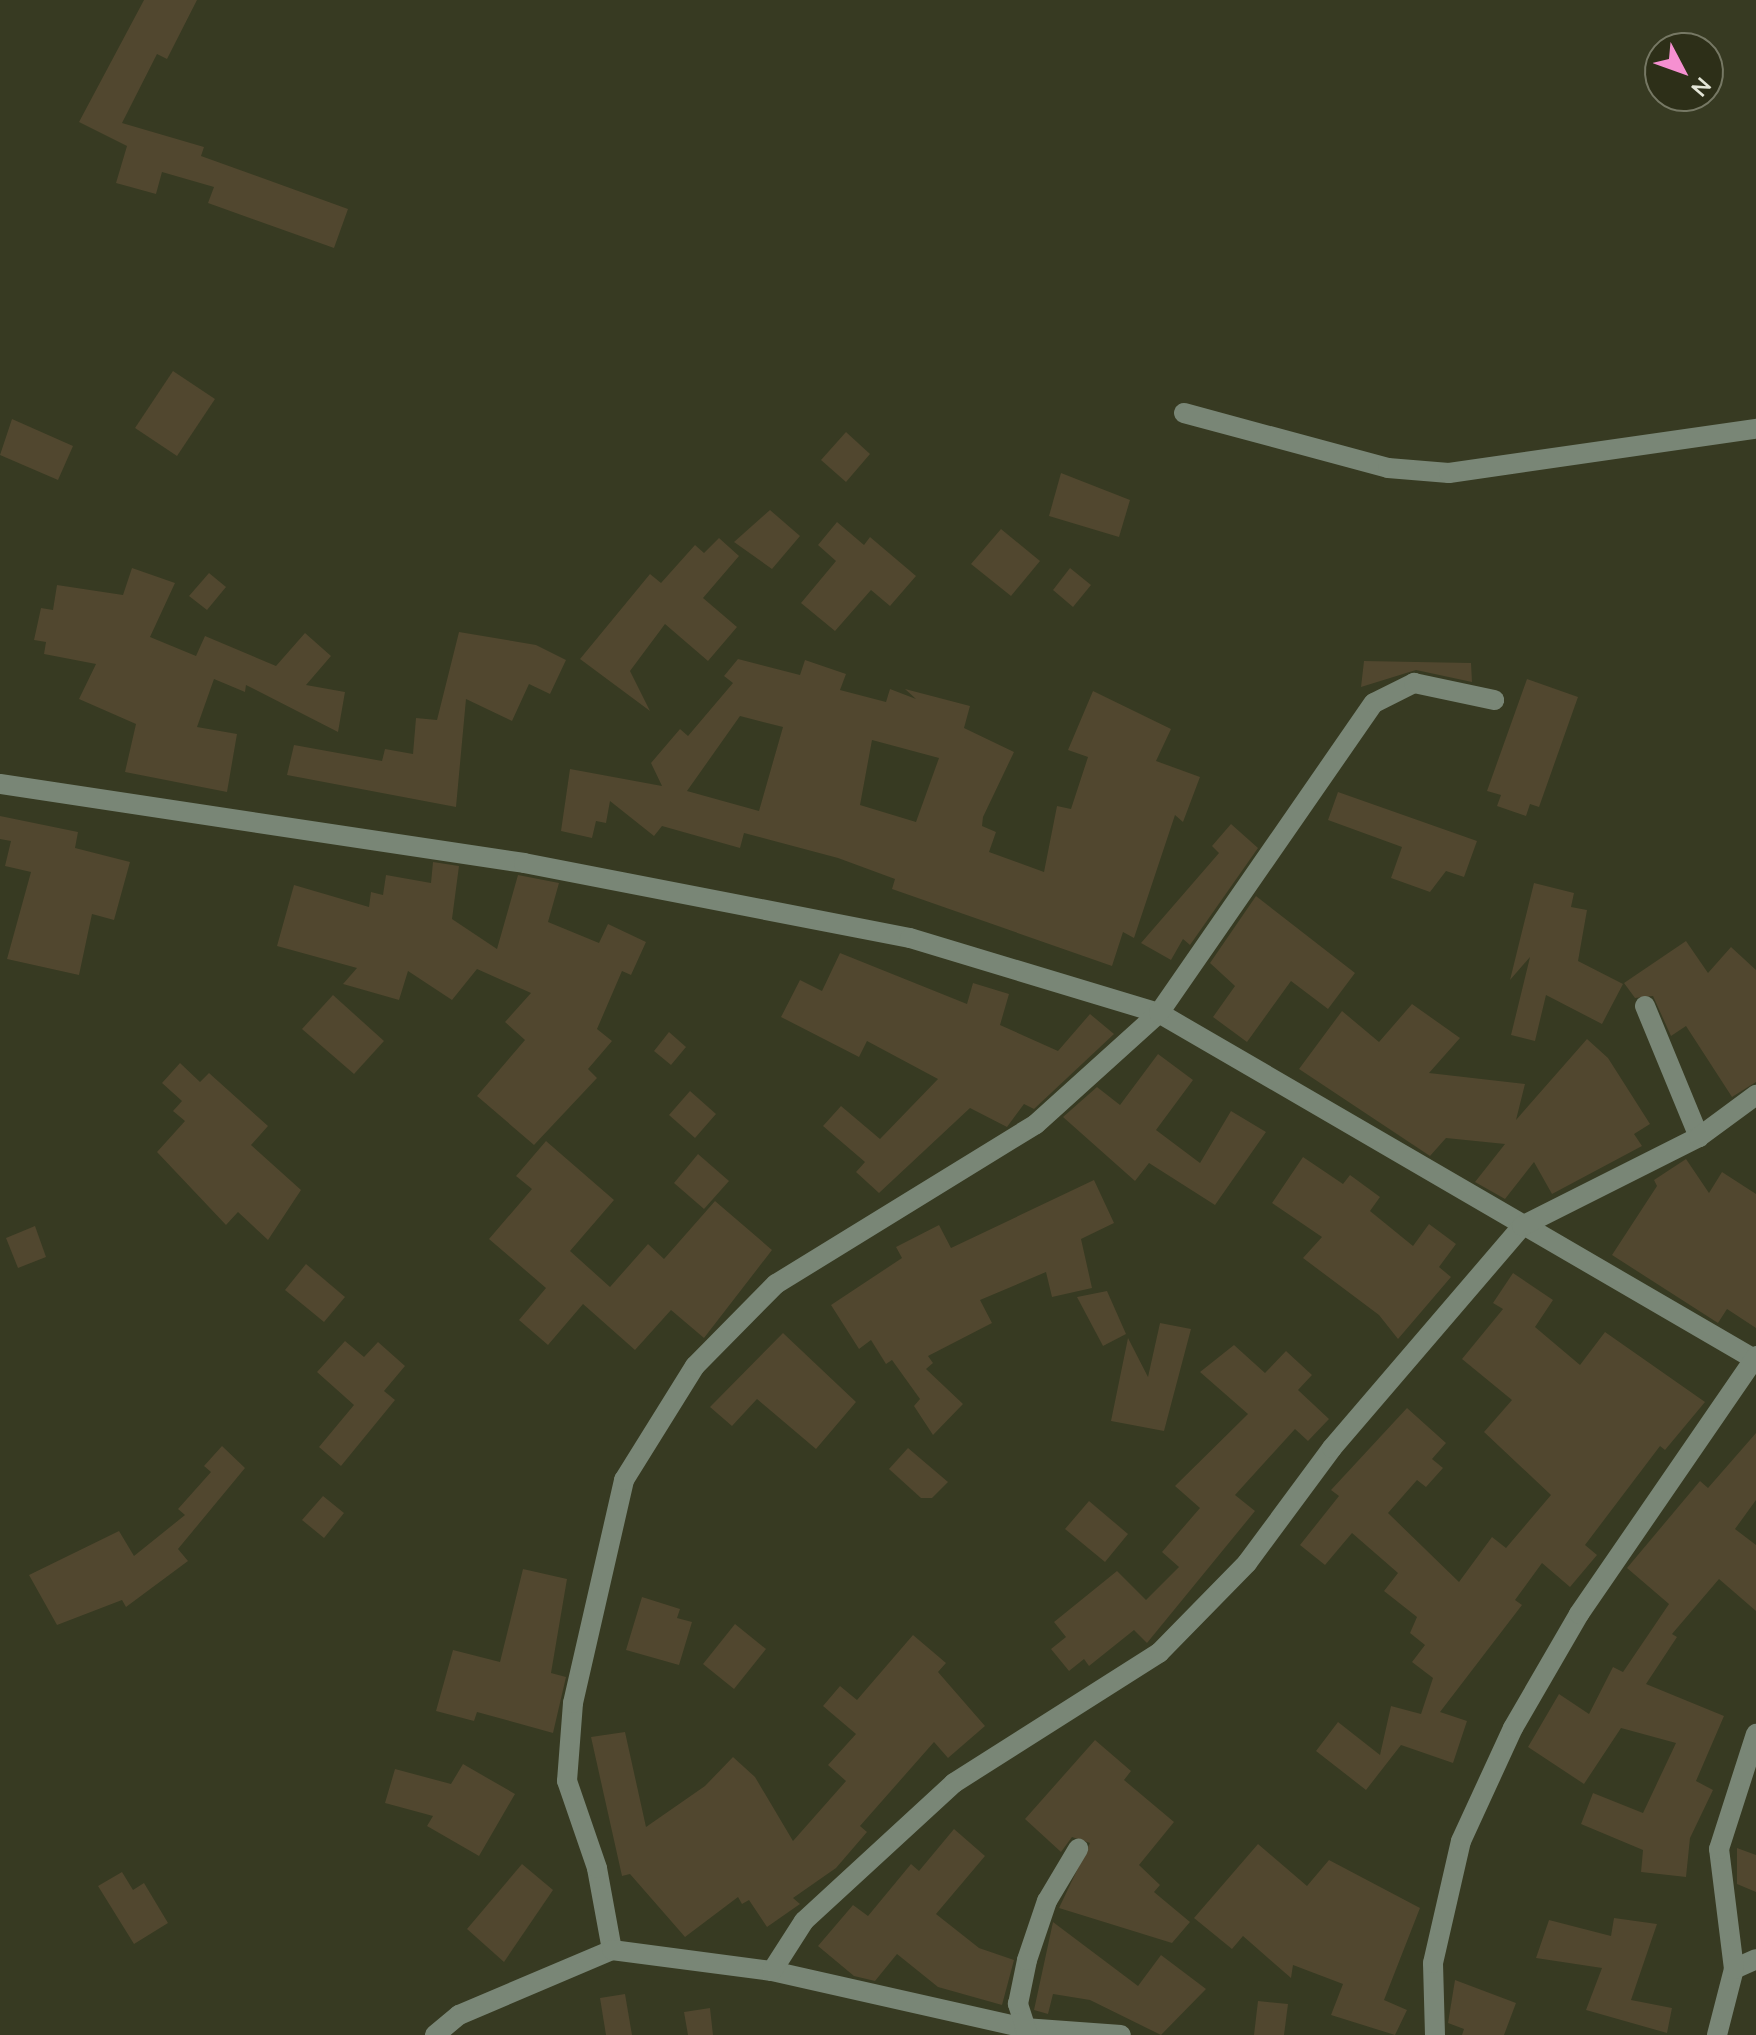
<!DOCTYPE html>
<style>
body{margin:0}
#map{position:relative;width:1756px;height:2035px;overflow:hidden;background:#373a22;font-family:"Nunito Sans",sans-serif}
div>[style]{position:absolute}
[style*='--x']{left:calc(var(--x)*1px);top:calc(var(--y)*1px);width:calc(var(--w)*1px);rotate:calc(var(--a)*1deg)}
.building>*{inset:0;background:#51472f}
.minor>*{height:20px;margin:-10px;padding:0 10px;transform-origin:10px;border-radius:10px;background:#798676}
span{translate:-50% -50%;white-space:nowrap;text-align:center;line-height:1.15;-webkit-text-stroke:6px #2d2f18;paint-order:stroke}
.north{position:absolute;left:1644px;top:32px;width:80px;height:80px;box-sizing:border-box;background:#2d2f18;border:2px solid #767864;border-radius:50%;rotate:131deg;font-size:22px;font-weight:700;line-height:32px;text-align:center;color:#e4e6d7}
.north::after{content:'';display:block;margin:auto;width:28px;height:36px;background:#f690d1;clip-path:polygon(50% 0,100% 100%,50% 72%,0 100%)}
</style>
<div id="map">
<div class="building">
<div style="clip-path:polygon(144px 0,197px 0,167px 59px,157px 54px,122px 123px,204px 147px,201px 156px,348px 209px,334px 248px,208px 203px,214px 187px,162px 172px,156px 194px,116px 183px,127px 146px,79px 122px)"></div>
<div style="clip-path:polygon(173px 371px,215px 399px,177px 456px,135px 428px)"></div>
<div style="clip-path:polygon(12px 419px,73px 446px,58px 480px,0 455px)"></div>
<div style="clip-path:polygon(846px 432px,870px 454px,846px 482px,821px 460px)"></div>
<div style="clip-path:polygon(1061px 473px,1130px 500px,1119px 537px,1049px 516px)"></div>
<div style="clip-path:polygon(770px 510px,800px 536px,772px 569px,734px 542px)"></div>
<div style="clip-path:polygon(837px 522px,864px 545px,870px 537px,916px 576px,890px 606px,871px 590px,835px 631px,801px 603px,836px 561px,818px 545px)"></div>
<div style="clip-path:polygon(1001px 529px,1040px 561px,1011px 596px,971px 564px)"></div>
<div style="clip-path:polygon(719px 538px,739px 556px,703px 598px,737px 627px,708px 661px,665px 624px,630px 671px,650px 711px,580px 659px,650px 574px,661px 583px,695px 545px,704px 553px)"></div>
<div style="clip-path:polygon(132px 568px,175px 583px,150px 637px,196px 656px,205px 636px,276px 666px,305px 633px,331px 656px,306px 685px,345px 692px,338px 732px,246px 685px,245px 692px,214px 679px,197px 727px,237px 734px,227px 792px,125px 772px,136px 724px,79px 699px,96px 664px,44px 654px,46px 642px,34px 640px,41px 608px,53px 610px,57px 585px,123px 595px)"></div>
<div style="clip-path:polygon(1070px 568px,1091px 585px,1073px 607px,1053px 590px)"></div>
<div style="clip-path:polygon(209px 573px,226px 587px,207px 610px,189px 596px)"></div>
<div style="clip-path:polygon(459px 632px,536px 645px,566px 660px,550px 694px,529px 684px,512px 721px,466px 699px,456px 807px,287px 775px,294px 745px,382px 761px,385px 749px,413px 754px,416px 718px,437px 720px)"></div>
<div style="clip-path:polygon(evenodd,738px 659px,800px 675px,805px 660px,846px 674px,840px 690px,886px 702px,890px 689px,916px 699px,905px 689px,970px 706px,964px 728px,1014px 752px,983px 817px,982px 826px,996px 832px,989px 852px,1044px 872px,1057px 806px,1071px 809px,1088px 757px,1068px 750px,1093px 691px,1171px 729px,1156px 761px,1200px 777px,1183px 822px,1175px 815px,1134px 938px,1123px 932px,1112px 966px,892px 889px,895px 879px,838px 858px,744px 833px,740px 848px,662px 826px,654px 836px,610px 801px,606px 823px,596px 821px,592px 838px,561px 831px,570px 769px,662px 786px,651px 763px,680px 729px,688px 736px,733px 683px,724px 676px,738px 659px,740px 716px,783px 727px,759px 811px,687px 791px,740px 716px,738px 659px,872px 740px,939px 758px,916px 822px,860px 805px,872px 740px)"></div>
<div style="clip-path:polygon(1364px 661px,1471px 663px,1472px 682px,1416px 670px,1361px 687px)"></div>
<div style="clip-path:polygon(1527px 679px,1578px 697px,1539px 807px,1530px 804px,1526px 816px,1497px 806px,1501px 795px,1487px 791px)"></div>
<div style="clip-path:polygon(1338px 792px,1477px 841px,1464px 877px,1446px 871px,1430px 892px,1391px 878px,1402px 847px,1328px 820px)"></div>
<div style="clip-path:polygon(0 816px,78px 832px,75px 848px,130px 862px,114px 920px,92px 914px,79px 975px,7px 959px,31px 872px,5px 866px,11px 841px,0 839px)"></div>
<div style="clip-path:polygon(1231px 824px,1258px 848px,1190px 945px,1183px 939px,1171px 960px,1141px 943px,1219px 853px,1212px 846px)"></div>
<div style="clip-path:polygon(433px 862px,459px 866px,452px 919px,497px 949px,518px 875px,559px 883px,548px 922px,599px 943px,608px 924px,646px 942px,631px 975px,622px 971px,597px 1029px,612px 1041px,588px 1069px,597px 1078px,534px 1145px,477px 1096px,525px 1040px,505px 1022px,531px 993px,477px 969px,452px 1000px,408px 971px,399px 1000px,343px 984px,357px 968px,277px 946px,294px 885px,369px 907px,371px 892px,383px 895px,386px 875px,431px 883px)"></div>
<div style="clip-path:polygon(1534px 883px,1574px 893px,1571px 907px,1587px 910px,1578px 961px,1623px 984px,1602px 1024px,1546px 995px,1535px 1041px,1511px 1035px,1530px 957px,1510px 980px)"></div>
<div style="clip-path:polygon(1256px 896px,1355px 973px,1328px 1009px,1291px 981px,1247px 1042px,1213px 1017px,1235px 986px,1210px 963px)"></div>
<div style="clip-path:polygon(1686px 941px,1708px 973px,1731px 947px,1756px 970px,1756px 1082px,1732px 1097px,1686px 1026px,1671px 1036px,1653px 996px,1635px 998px,1624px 983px)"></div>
<div style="clip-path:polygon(840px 953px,967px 1004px,973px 983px,1009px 994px,1000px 1025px,1058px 1051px,1090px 1014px,1114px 1034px,1034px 1109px,1024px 1104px,1007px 1127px,970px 1108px,879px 1193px,856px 1172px,865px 1162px,823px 1126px,841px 1106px,880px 1139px,938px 1079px,867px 1041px,859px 1057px,781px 1017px,800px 980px,822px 991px)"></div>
<div style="clip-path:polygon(333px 995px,384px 1041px,354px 1074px,302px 1029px)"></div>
<div style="clip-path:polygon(1412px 1004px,1460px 1038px,1429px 1073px,1525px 1084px,1516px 1120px,1587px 1039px,1608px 1058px,1650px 1124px,1634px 1134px,1642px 1146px,1552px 1194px,1534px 1162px,1505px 1199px,1475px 1182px,1505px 1144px,1446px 1138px,1430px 1156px,1299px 1069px,1342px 1011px,1379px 1042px)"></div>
<div style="clip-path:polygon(669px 1032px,686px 1047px,671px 1065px,654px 1051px)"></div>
<div style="clip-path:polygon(1158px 1054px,1193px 1080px,1156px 1130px,1200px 1163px,1231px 1111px,1266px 1132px,1215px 1205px,1149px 1163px,1135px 1181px,1063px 1117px,1097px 1087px,1120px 1105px)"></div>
<div style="clip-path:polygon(180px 1063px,200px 1082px,209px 1073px,268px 1126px,251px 1145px,301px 1190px,268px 1240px,238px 1212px,226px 1225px,157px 1152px,185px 1121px,173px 1111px,182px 1101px,162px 1083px)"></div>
<div style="clip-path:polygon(690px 1091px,716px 1114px,695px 1138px,669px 1115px)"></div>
<div style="clip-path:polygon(546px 1141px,614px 1200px,570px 1251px,610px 1287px,648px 1244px,664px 1259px,715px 1201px,772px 1250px,704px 1338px,671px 1310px,635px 1350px,583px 1304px,548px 1345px,519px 1320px,546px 1288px,489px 1239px,532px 1189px,516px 1176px)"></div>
<div style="clip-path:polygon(698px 1154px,729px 1181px,704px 1209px,674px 1183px)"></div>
<div style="clip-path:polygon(1303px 1157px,1343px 1184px,1350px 1175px,1380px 1197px,1370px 1211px,1413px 1246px,1429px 1224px,1456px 1244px,1439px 1267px,1451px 1277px,1398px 1339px,1379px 1315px,1303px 1258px,1322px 1237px,1272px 1203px)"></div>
<div style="clip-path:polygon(1686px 1159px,1709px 1193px,1722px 1172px,1756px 1194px,1756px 1328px,1727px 1309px,1718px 1323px,1612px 1255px,1657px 1186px,1654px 1180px)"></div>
<div style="clip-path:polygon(1094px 1180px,1114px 1223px,1081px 1239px,1092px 1288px,1052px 1297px,1046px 1272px,980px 1300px,992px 1323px,928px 1356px,933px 1363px,926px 1369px,963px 1404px,933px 1435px,914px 1406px,920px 1399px,892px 1360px,886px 1364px,871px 1340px,859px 1349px,831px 1305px,902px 1258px,896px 1247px,939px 1225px,951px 1248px)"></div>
<div style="clip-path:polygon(35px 1226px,46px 1257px,18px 1268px,6px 1238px)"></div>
<div style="clip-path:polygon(306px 1264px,345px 1297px,324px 1322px,285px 1290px)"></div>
<div style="clip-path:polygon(1513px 1273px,1553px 1300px,1535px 1327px,1580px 1365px,1605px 1332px,1705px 1402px,1665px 1450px,1660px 1446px,1585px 1545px,1597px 1555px,1570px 1587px,1542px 1563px,1515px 1600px,1522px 1605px,1440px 1712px,1467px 1721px,1453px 1763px,1401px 1745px,1366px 1790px,1316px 1751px,1338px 1722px,1380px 1755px,1391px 1706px,1421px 1714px,1433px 1678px,1412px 1662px,1425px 1645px,1410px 1633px,1417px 1617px,1384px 1591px,1398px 1573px,1352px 1533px,1325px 1565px,1300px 1545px,1339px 1496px,1331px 1490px,1407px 1408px,1446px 1443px,1432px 1459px,1443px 1468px,1426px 1487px,1417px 1480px,1388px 1513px,1459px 1582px,1492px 1537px,1506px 1548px,1551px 1495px,1484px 1432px,1512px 1400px,1462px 1359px,1503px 1309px,1493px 1303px)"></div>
<div style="clip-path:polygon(1107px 1291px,1126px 1334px,1103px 1346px,1077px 1297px)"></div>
<div style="clip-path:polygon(1160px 1323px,1191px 1329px,1164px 1431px,1111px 1421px,1128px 1338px,1148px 1377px)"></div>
<div style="clip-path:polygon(783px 1333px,856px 1402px,816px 1449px,757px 1399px,732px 1426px,710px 1407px)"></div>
<div style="clip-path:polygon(345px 1341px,364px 1357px,378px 1342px,405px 1366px,384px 1391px,395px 1400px,341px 1466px,319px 1447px,354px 1405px,317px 1372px)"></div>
<div style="clip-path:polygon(1234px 1345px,1265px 1373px,1286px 1351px,1312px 1375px,1298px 1390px,1329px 1419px,1308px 1441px,1295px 1429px,1235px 1495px,1255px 1511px,1147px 1643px,1134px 1630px,1089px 1666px,1084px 1659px,1069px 1671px,1051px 1649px,1066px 1637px,1054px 1622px,1117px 1571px,1146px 1600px,1179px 1567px,1162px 1552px,1200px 1508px,1175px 1486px,1248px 1414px,1200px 1372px)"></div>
<div style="clip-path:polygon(1756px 1433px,1756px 1500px,1735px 1529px,1756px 1545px,1756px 1611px,1719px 1579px,1672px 1634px,1677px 1637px,1646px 1684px,1724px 1716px,1696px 1781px,1713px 1790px,1690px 1838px,1686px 1877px,1641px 1872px,1643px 1850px,1581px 1824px,1593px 1793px,1643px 1813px,1676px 1743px,1621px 1728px,1584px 1784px,1528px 1747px,1559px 1694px,1589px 1714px,1613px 1667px,1623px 1672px,1669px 1604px,1627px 1568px,1700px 1481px,1708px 1488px)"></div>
<div style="clip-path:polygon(222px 1446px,245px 1468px,178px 1549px,188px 1561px,126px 1607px,122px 1600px,57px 1625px,29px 1575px,119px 1531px,134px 1556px,185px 1515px,178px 1509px,211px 1472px,204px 1466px)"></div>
<div style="clip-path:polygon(908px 1448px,948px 1482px,932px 1498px,921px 1498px,889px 1469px)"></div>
<div style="clip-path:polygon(323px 1496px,344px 1513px,324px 1538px,302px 1520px)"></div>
<div style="clip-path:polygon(1089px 1501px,1128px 1534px,1105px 1562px,1065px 1529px)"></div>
<div style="clip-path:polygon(523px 1569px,567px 1579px,551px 1673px,566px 1677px,553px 1733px,477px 1712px,474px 1721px,436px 1711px,453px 1650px,500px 1662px)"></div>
<div style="clip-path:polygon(642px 1597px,680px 1609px,677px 1618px,692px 1622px,679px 1665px,626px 1650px)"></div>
<div style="clip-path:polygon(735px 1624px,766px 1649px,734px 1689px,703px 1664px)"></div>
<div style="clip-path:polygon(913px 1635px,946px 1663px,938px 1672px,985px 1726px,948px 1758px,934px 1742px,860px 1826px,867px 1832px,836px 1868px,793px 1898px,800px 1904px,767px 1927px,749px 1900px,742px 1904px,738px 1897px,685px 1937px,630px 1874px,622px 1876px,591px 1737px,625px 1732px,646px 1827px,705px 1786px,733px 1757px,755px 1777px,793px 1841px,846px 1781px,828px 1765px,856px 1734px,823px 1706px,840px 1686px,857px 1700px)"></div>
<div style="clip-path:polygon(1095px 1740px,1131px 1771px,1124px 1780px,1174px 1822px,1139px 1865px,1160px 1885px,1154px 1892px,1190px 1922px,1172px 1943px,1059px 1908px,1090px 1843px,1072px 1837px,1061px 1852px,1025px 1819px)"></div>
<div style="clip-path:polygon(463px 1764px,515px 1794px,479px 1856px,427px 1826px,433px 1816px,385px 1803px,395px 1769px,451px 1784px)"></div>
<div style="clip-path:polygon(954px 1829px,985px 1856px,936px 1914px,979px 1948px,1014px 1960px,1002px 2005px,938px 1987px,897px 1954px,875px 1981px,854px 1976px,818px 1946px,853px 1905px,868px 1916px,911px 1864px,919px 1871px)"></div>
<div style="clip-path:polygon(1258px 1844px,1307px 1886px,1329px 1860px,1420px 1908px,1384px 2000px,1407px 2010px,1395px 2035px,1331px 2015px,1343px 1984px,1293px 1965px,1291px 1978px,1243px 1936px,1232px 1949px,1194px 1918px)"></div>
<div style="clip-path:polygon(1737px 1848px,1756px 1855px,1756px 1892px,1737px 1884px)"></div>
<div style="clip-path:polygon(522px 1864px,553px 1890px,504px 1962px,467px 1929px)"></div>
<div style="clip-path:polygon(122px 1872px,133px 1890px,144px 1883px,168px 1923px,134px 1944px,98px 1886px)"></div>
<div style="clip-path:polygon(1614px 1918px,1657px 1924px,1631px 2000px,1672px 2008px,1667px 2033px,1586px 2010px,1602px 1968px,1536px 1958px,1549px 1920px,1611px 1936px)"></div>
<div style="clip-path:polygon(1053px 1922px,1138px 1986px,1161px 1955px,1206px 1989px,1161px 2035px,1090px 2000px,1053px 1994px,1048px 2014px,1034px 2010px)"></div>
<div style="clip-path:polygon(1455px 1980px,1516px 2003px,1504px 2035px,1462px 2035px,1464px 2029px,1448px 2023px)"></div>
<div style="clip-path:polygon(625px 1994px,632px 2035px,606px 2035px,600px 1998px)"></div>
<div style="clip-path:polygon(1258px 2001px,1288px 2004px,1284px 2035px,1254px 2035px)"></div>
<div style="clip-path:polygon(710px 2008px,713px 2035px,688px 2035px,684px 2012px)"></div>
</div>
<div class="minor">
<div style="--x:1184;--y:413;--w:211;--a:15.1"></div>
<div style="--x:1388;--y:468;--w:61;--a:4.7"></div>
<div style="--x:1449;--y:473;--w:310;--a:-8.2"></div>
<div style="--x:0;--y:784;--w:530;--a:8.57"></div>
<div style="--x:524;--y:863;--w:393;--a:11"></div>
<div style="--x:910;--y:938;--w:260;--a:16.8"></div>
<div style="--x:1159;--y:1013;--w:691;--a:30.17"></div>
<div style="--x:1645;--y:1006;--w:142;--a:67.6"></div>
<div style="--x:612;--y:1950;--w:83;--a:-100.4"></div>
<div style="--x:597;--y:1868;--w:92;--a:-109"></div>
<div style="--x:567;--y:1781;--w:78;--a:-85.6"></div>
<div style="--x:573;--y:1703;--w:229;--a:-77.1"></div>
<div style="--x:624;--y:1480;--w:134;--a:-58.1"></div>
<div style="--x:695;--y:1366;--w:115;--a:-45.4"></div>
<div style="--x:776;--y:1284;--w:305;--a:-31.6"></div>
<div style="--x:1036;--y:1124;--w:166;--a:-42.1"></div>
<div style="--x:1159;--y:1013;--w:377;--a:-55.3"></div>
<div style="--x:1374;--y:703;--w:45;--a:-26.6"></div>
<div style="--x:1414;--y:683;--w:82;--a:12"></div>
<div style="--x:1734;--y:1969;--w:24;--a:-24"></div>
<div style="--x:772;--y:1971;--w:258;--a:12.7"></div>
<div style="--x:1024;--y:2028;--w:97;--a:4.1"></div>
<div style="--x:435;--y:2035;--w:31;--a:-40"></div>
<div style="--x:459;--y:2015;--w:166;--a:-23"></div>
<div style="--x:612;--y:1950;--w:161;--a:7.5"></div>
<div style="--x:772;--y:1971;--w:59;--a:-57.4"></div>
<div style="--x:804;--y:1921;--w:204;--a:-42.6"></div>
<div style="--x:954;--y:1783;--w:243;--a:-32.4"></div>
<div style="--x:1159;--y:1653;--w:126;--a:-45.6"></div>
<div style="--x:1247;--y:1563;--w:143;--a:-53.5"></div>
<div style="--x:1332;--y:1448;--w:292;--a:-49.4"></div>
<div style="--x:1522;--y:1226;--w:198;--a:-26.7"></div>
<div style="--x:1699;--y:1137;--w:71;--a:-36.4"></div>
<div style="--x:1028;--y:2035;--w:33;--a:-108"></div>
<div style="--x:1018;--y:2004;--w:45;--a:-78.4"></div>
<div style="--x:1027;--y:1960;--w:62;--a:-71.3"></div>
<div style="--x:1047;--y:1901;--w:61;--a:-59.2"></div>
<div style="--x:1435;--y:2035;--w:72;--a:-91.6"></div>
<div style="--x:1433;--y:1963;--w:125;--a:-77.1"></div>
<div style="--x:1461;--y:1841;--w:124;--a:-65.3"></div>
<div style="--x:1513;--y:1728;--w:132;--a:-59.9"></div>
<div style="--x:1579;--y:1614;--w:313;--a:-55.5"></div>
<div style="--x:1717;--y:2035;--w:68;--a:-75.6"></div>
<div style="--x:1734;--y:1969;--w:121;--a:-97.1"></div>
<div style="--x:1719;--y:1849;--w:121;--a:-72.2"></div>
</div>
<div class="north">N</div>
</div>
